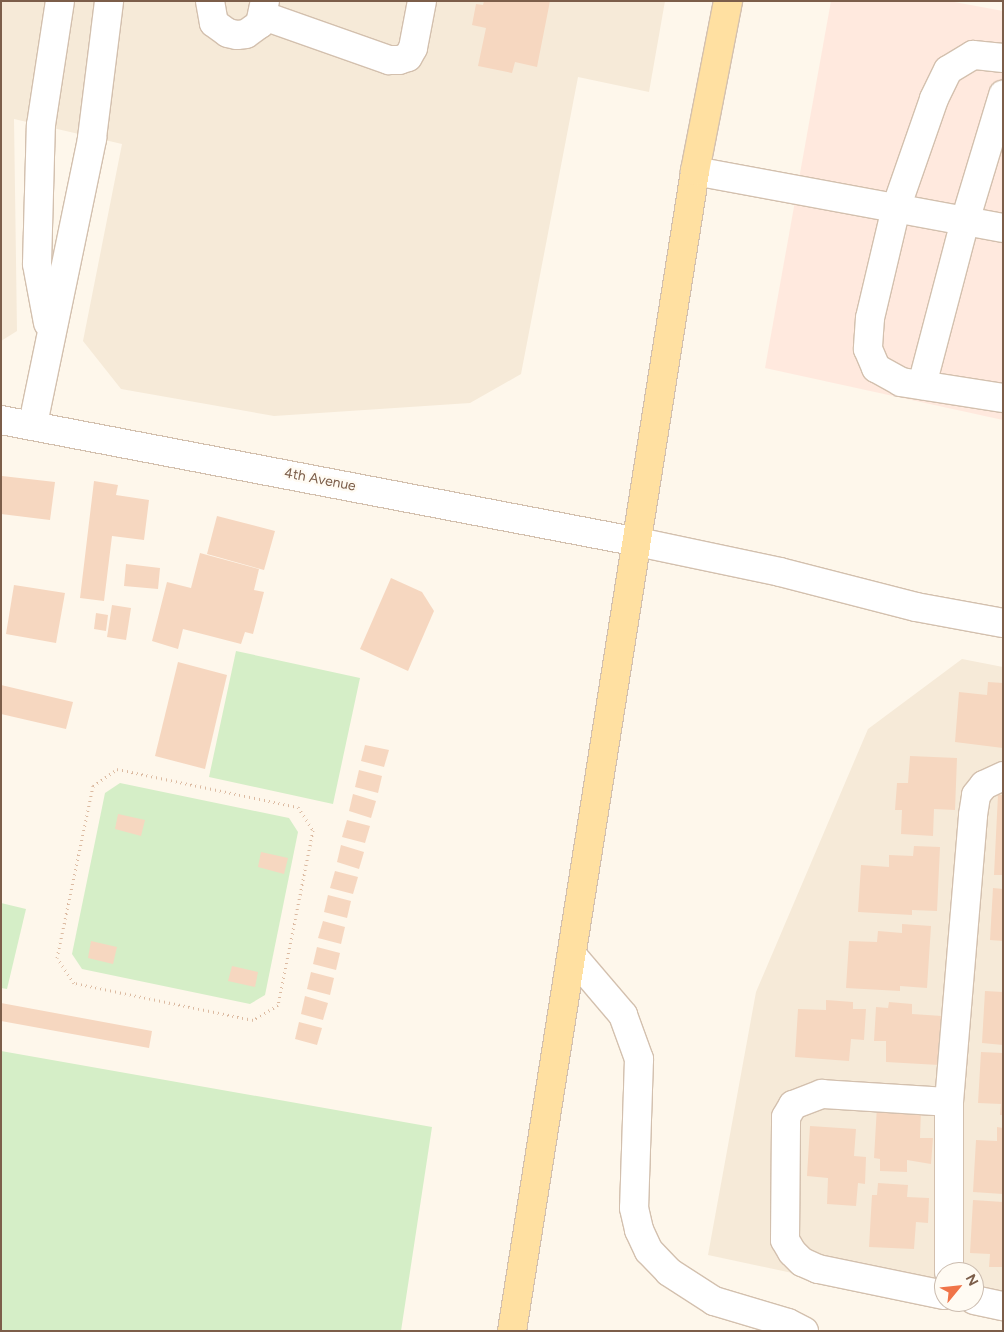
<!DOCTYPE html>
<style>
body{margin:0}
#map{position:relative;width:1004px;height:1332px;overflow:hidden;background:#fef7eb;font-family:Figtree,sans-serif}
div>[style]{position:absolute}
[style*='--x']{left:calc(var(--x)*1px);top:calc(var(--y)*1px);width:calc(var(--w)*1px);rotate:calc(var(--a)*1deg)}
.residential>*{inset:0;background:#f6ead8}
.commercial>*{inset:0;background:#ffe9de}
.green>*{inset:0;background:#d5eec7}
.building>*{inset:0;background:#f6d7c0}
.path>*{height:3px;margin-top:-1.5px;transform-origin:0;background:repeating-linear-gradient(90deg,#dcbba2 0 1px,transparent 0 5px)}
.roads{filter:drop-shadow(1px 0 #d3c0ae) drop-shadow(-1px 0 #d3c0ae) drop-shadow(0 1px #d3c0ae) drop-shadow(0 -1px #d3c0ae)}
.minor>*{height:28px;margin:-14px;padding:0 14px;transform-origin:14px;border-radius:14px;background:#fff}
.major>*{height:28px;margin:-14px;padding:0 14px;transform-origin:14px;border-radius:14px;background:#ffe0a1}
span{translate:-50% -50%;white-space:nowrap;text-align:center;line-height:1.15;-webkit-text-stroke:4.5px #fffbf3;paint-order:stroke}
.street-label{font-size:14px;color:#7c5e4a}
.frame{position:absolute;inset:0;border:2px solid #7c5e4a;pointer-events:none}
.north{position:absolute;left:934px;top:1262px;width:50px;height:50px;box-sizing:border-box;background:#fffbf3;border:1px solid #cbbcaf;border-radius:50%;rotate:62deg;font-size:14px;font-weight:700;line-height:20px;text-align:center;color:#7c5e4a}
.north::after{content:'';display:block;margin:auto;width:18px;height:22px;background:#f07448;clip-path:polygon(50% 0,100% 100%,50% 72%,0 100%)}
</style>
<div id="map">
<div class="residential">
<div style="clip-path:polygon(1px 1px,665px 1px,649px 92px,578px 77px,521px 374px,470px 403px,274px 416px,121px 389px,83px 341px,122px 144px,14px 119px,17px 331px,1px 341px)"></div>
<div style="clip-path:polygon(evenodd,962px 659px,1003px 667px,1003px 1318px,708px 1255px,756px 992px,868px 729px,962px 659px,944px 1272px,974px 1272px,974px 1302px,944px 1302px,944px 1272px)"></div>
</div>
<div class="commercial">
<div style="clip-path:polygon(831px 1px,949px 1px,1003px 11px,1003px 420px,765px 368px)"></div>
</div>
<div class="green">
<div style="clip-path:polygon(236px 651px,360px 678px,333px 804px,209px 777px)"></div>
<div style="clip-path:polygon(120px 783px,289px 818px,298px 832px,265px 995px,250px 1004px,82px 969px,72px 954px,105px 793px)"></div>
<div style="clip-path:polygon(1px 903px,26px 909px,7px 989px,1px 988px)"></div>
<div style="clip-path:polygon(1px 1051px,432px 1127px,401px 1331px,1px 1331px)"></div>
</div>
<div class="building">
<div style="clip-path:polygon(484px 1px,550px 1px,537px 67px,515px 62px,512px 73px,478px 66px,486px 28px,472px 25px,476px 4px,483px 5px)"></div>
<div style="clip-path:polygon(2px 476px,55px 482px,50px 520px,1px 514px)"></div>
<div style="clip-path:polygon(94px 481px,118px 485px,116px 495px,149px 500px,144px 540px,112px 536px,104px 601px,80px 598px)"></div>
<div style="clip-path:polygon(217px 516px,275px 531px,264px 570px,207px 554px)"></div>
<div style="clip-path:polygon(200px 553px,259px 569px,254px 590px,264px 592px,253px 634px,245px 632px,241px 644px,183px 629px,178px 649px,152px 641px,167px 582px,191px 588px)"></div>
<div style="clip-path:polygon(126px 564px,160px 568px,158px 589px,124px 586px)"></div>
<div style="clip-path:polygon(391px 578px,422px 592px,434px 611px,408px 671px,360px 649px)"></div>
<div style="clip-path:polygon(14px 585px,65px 593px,56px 643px,6px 634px)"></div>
<div style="clip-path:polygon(112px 605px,131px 608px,126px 640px,107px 637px)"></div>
<div style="clip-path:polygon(96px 613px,108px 615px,106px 631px,94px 629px)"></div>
<div style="clip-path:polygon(178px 662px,227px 675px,205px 769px,155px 756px)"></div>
<div style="clip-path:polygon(988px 682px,1003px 683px,1003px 748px,955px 742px,959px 692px,987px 695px)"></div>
<div style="clip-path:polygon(1px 685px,73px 702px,66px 729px,1px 714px)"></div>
<div style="clip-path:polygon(365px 745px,389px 750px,384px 767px,361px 761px)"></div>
<div style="clip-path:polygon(910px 756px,957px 758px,955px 810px,934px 809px,933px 836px,901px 834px,902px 810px,895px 810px,897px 783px,908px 783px)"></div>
<div style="clip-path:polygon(359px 770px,382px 776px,378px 793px,355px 787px)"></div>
<div style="clip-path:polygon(353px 794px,376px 801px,371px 818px,349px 811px)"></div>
<div style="clip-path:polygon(998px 795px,1003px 795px,1003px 875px,994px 875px)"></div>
<div style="clip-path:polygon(118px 814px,145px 820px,141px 836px,115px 829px)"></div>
<div style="clip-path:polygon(347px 820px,370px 826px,365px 843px,342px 837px)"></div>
<div style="clip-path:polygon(341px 845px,364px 852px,359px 869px,337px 862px)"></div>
<div style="clip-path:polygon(914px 846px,940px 847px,937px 911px,912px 910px,912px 915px,858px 912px,861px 865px,889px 867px,889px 855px,913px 856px)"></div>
<div style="clip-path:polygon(261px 852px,288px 858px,284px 874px,258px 867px)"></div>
<div style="clip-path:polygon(335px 871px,358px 877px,353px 894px,330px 888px)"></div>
<div style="clip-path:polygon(993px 888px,1003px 889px,1003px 941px,990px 940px)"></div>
<div style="clip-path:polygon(328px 895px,351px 901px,347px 918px,324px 912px)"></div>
<div style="clip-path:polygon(323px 921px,345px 927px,341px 944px,318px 938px)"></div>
<div style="clip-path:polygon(902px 924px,931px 926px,927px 988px,900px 986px,900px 991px,846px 988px,849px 941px,877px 942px,878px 931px,902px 933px)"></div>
<div style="clip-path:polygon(91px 941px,117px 947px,113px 964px,88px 958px)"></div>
<div style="clip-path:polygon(317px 947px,340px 953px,336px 970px,313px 964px)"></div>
<div style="clip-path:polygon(232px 966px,258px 972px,255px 987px,228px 981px)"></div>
<div style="clip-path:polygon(311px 972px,334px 978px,330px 995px,307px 989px)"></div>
<div style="clip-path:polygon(985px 991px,1003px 992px,1003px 1045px,982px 1043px)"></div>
<div style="clip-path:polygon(305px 996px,328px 1003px,323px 1020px,301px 1014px)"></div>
<div style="clip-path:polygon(826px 1000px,853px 1002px,853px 1009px,866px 1009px,864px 1040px,851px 1039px,849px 1061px,795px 1057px,798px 1009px,826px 1010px)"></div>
<div style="clip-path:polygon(889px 1002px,912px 1004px,912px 1014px,942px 1016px,939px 1065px,886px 1062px,886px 1041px,874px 1041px,876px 1007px,888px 1008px)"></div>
<div style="clip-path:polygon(1px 1003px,152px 1031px,149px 1048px,1px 1021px)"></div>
<div style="clip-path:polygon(299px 1022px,322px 1028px,317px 1045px,295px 1039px)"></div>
<div style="clip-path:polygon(981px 1052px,1003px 1053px,1003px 1115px,1000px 1115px,1001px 1104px,978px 1103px)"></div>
<div style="clip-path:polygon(877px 1106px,921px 1109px,920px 1138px,933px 1138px,931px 1164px,907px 1160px,907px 1172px,880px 1171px,880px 1159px,874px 1158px)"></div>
<div style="clip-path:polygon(810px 1126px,856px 1129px,854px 1156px,866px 1157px,865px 1184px,858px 1183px,856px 1206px,827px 1204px,828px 1178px,807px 1176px)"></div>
<div style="clip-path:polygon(997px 1127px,1003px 1128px,1003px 1194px,973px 1192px,976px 1140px,997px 1141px)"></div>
<div style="clip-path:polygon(878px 1183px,908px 1185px,907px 1197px,929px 1198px,928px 1223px,916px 1222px,914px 1249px,869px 1247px,872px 1195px,877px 1195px)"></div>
<div style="clip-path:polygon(973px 1200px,1003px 1202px,1003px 1267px,989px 1267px,990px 1254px,970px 1253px)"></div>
</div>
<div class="path">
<div style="--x:117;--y:769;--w:185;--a:11.9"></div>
<div style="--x:298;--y:807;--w:27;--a:57"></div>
<div style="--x:313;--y:830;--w:178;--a:101.3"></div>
<div style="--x:278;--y:1005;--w:29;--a:149"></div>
<div style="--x:253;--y:1020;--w:183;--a:-168.3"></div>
<div style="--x:74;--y:983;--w:30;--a:-124"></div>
<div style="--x:57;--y:958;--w:176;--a:-78.2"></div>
<div style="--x:93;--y:786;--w:29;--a:-35"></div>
</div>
<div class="roads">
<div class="minor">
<div style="--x:210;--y:1;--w:22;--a:80"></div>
<div style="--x:214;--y:23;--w:17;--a:36"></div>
<div style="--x:228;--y:33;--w:9;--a:13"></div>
<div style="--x:237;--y:35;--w:9;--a:-6"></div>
<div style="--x:246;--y:34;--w:17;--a:-36"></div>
<div style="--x:260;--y:24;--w:24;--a:-78"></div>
<div style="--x:264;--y:16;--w:133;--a:19.4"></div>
<div style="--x:389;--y:60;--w:10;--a:0"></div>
<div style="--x:399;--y:60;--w:9;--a:-18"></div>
<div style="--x:408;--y:57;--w:10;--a:-61"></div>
<div style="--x:413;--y:48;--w:48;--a:-79.2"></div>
<div style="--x:1003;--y:58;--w:30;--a:-174"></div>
<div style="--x:973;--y:55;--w:29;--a:149"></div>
<div style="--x:948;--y:70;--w:32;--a:116"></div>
<div style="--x:934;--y:99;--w:115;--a:109.2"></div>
<div style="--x:896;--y:208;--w:113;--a:103.3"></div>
<div style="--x:870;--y:318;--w:31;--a:94"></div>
<div style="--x:868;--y:349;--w:21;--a:67"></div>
<div style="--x:876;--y:368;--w:29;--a:29"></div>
<div style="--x:901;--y:382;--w:103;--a:8.9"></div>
<div style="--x:695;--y:171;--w:313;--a:10.5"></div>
<div style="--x:48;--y:323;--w:60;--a:-100.6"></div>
<div style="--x:37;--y:264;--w:139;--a:-88.4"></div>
<div style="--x:41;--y:125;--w:125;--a:-81.3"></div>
<div style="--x:922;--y:385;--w:170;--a:-75.3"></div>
<div style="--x:965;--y:221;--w:132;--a:-73.2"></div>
<div style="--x:1;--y:420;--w:649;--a:10.84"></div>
<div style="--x:638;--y:542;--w:145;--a:11.9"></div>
<div style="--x:780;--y:572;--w:140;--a:14.4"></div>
<div style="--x:916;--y:607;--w:88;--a:10.4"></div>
<div style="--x:33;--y:424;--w:292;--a:-78.3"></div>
<div style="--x:92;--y:138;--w:138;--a:-82.9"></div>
<div style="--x:572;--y:955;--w:79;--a:49.6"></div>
<div style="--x:623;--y:1015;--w:47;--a:70"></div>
<div style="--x:639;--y:1059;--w:149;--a:91.9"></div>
<div style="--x:634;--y:1208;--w:23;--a:77"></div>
<div style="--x:639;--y:1230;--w:23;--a:65"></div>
<div style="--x:649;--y:1251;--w:29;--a:46"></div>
<div style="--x:669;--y:1272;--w:54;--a:32.8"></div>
<div style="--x:714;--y:1301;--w:77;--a:16.6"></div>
<div style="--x:788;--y:1323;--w:18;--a:27"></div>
<div style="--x:949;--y:1272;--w:170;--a:-90"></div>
<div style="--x:949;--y:1102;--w:288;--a:-85.2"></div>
<div style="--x:973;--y:815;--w:20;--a:-81"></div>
<div style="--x:976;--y:795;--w:13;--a:-51"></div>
<div style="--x:984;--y:785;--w:21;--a:-25"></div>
<div style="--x:944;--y:1295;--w:129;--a:-168.3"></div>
<div style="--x:818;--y:1269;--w:17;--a:-156"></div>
<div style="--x:802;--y:1262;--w:14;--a:-135"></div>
<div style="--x:792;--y:1252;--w:14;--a:-120"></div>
<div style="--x:785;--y:1240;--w:123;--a:-89.5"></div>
<div style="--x:786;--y:1117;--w:14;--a:-60"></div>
<div style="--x:793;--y:1105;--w:31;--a:-21"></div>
<div style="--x:822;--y:1094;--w:127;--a:3.6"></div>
<div style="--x:974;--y:1300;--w:30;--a:12"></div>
</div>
<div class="major">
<div style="--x:512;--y:1331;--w:1174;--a:-81.03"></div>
<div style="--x:695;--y:171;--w:173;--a:-79"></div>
</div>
</div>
<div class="street-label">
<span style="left:320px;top:480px;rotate:11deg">4th Avenue</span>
</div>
<div class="frame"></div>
<div class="north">N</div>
</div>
